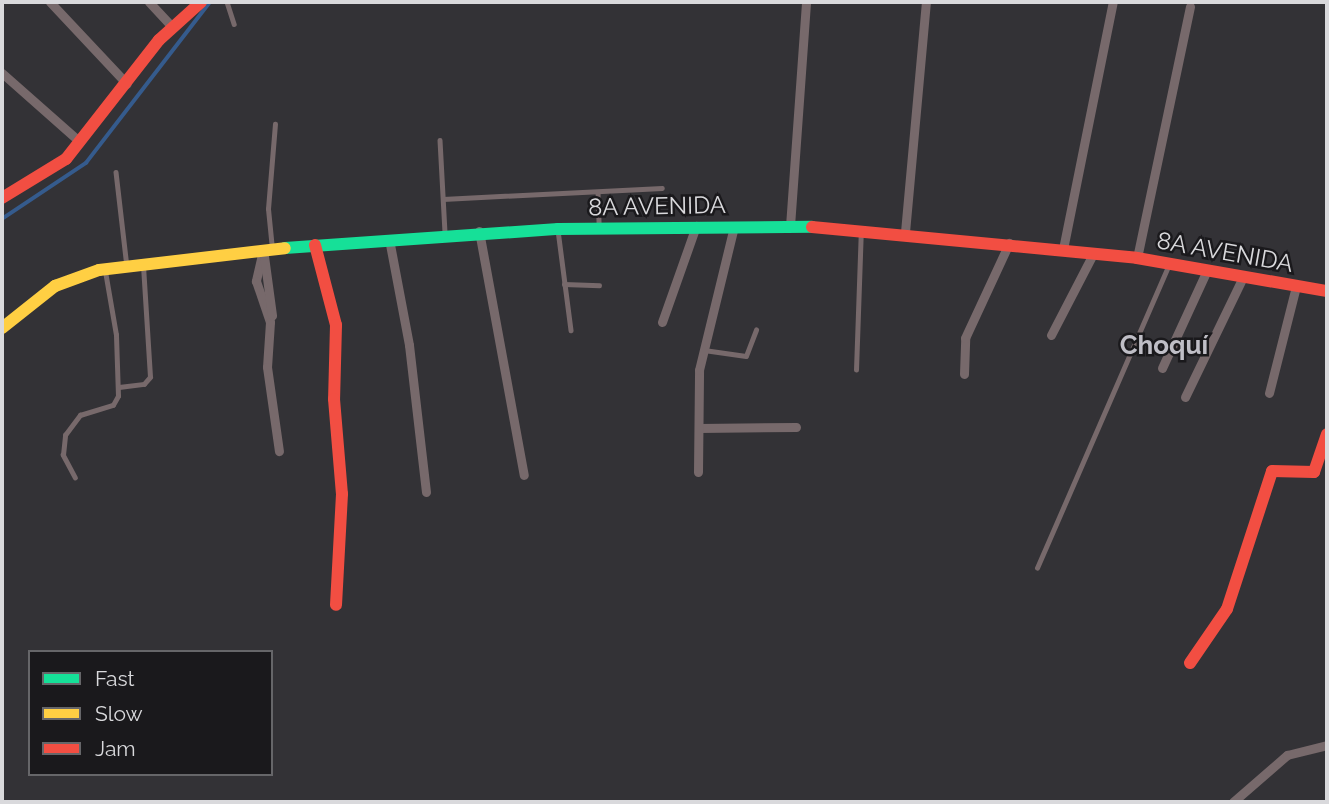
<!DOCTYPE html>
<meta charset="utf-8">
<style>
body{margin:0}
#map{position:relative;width:1329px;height:804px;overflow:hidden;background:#333236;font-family:Raleway,sans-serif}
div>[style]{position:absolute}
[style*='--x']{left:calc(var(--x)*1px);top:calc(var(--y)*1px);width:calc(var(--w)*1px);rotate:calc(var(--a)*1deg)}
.stream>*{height:3.5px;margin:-1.75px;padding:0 1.75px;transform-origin:1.75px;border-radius:1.75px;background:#355b8d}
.lane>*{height:4.5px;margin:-2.25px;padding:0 2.25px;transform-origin:2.25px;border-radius:2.25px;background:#77696b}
.street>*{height:9px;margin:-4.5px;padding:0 4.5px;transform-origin:4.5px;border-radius:4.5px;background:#77696b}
.fast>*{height:12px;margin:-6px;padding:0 6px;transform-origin:6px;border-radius:6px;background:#16e098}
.slow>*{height:12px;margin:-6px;padding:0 6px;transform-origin:6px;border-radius:6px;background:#ffcf43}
.jam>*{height:12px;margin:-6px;padding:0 6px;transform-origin:6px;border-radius:6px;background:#f24e42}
span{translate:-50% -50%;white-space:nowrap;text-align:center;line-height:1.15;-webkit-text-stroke:5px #1a191c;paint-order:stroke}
.street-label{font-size:24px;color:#d9d9dc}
.neighbourhood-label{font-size:26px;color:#bfbec6;font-weight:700}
.frame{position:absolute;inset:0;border:4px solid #d9d9dc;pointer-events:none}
.legend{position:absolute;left:28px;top:650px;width:245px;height:126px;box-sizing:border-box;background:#1a191c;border:2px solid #666669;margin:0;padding:9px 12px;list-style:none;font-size:21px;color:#d9d9dc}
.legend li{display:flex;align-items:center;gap:14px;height:35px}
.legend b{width:35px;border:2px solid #666669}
</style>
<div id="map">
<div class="stream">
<div style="--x:299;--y:2;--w:25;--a:0"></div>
<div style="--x:2;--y:219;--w:101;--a:-33.7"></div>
<div style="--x:86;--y:163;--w:203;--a:-52.4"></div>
</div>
<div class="lane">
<div style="--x:227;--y:2;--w:23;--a:72"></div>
<div style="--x:440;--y:140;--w:93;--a:86.9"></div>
<div style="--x:116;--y:172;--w:96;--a:83.4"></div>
<div style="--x:598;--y:192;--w:35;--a:88"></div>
<div style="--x:443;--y:199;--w:219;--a:-2.9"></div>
<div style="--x:558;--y:230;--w:101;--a:82.6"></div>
<div style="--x:272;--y:249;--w:40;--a:-95.7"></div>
<div style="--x:268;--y:209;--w:85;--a:-85.3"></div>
<div style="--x:564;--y:284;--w:35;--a:2"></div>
<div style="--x:704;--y:350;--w:42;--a:8.1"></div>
<div style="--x:746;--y:356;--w:28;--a:-69"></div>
<div style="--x:856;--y:370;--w:140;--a:-88"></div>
<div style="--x:119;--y:387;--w:25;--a:-7"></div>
<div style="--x:144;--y:384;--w:9;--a:-49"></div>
<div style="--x:150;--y:377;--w:110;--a:-93.6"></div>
<div style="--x:75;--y:478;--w:26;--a:-118"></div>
<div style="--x:63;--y:455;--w:20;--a:-84"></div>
<div style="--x:65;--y:435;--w:25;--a:-53"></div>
<div style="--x:80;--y:415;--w:34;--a:-17"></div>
<div style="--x:113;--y:405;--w:10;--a:-61"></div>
<div style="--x:118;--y:396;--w:61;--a:-91.9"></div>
<div style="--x:116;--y:335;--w:65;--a:-99.8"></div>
<div style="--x:1037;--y:568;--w:331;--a:-66.5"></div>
</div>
<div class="street">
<div style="--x:50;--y:2;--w:112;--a:46.8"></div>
<div style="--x:149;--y:2;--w:34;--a:47"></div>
<div style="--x:2;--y:73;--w:104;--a:41.5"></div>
<div style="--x:790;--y:226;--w:225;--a:-85.9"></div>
<div style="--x:479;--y:231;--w:248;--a:79.6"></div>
<div style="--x:905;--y:232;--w:231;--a:-84.8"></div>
<div style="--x:389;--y:239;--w:108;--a:79.3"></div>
<div style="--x:409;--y:345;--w:148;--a:83.4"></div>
<div style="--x:1063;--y:249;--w:252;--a:-78.6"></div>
<div style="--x:263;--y:250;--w:32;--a:103"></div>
<div style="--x:256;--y:281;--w:43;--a:71.1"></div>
<div style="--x:270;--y:322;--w:45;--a:93.8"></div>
<div style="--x:267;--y:367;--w:85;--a:81.9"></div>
<div style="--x:264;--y:256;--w:60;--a:82.3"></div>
<div style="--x:1137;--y:258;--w:257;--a:-78.1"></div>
<div style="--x:662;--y:322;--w:102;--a:-70.5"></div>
<div style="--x:1051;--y:335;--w:93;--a:-62.6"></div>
<div style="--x:1162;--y:368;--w:108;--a:-65.3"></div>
<div style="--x:964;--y:374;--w:36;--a:-88"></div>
<div style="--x:965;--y:338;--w:105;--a:-65.1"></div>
<div style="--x:1269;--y:393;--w:110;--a:-75.8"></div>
<div style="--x:1185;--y:397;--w:133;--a:-64.2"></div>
<div style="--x:699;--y:428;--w:97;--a:-0.6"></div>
<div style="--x:698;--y:472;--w:102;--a:-89.4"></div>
<div style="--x:699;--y:370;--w:148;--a:-76.3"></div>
<div style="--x:1233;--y:802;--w:72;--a:-41"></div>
<div style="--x:1287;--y:755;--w:41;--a:-14"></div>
</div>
<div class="fast">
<div style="--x:285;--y:248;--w:274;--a:-4"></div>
<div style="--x:558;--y:229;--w:254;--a:-0.5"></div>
</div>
<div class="slow">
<div style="--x:2;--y:328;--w:68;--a:-38.4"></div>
<div style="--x:55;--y:286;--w:47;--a:-20"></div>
<div style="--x:99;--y:270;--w:187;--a:-6.7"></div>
</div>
<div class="jam">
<div style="--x:2;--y:198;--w:75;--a:-31.4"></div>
<div style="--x:66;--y:159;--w:151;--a:-52"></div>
<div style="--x:159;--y:40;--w:57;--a:-42.1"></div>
<div style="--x:812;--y:227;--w:326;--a:5.4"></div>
<div style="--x:1137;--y:258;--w:193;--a:9.9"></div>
<div style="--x:315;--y:245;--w:83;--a:75.3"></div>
<div style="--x:336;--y:325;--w:74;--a:91.5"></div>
<div style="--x:334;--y:399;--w:95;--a:85.2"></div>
<div style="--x:342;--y:494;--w:111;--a:93.1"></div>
<div style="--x:1190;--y:663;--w:65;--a:-55.6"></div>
<div style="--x:1227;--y:609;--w:145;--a:-71.9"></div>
<div style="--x:1272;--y:471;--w:42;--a:1.4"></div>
<div style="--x:1314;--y:472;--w:40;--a:-71.1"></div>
</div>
<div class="street-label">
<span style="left:657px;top:206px;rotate:-1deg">8A AVENIDA</span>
<span style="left:1225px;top:252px;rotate:10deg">8A AVENIDA</span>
</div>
<div class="neighbourhood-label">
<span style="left:1164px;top:346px">Choquí</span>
</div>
<div class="frame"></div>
<ul class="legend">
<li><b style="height:9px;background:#16e098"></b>Fast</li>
<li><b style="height:9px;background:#ffcf43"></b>Slow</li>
<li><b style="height:9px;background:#f24e42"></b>Jam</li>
</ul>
</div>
